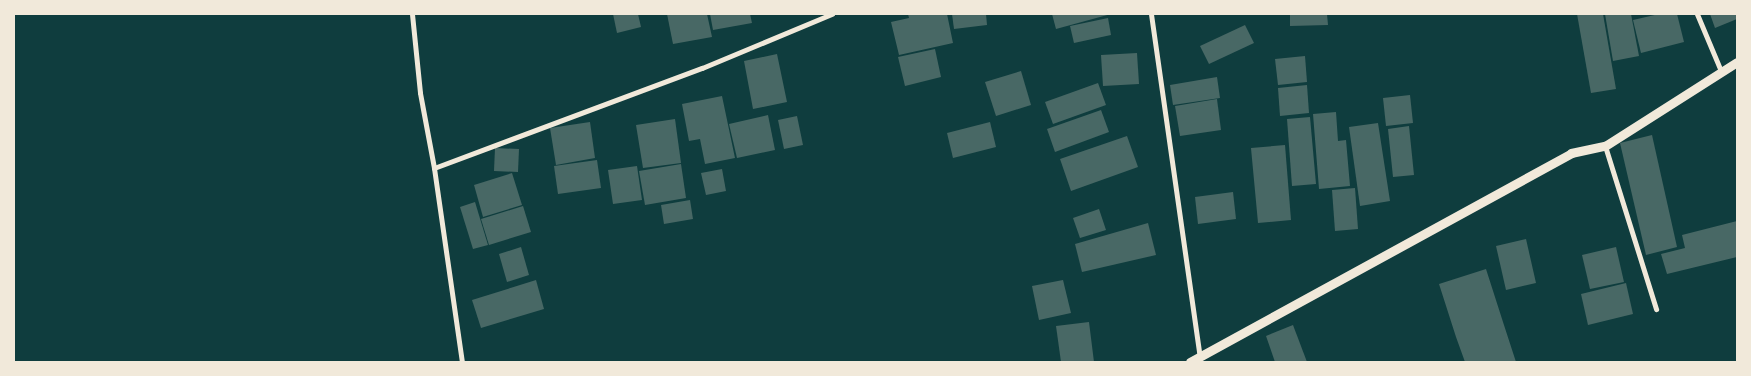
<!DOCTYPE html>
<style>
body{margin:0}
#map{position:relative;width:1751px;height:376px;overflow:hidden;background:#0f3d3e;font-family:"Exo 2",sans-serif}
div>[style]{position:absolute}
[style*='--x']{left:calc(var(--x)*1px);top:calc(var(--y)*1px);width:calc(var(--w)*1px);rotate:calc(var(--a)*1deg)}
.building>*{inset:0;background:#486865}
.minor>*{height:5px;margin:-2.5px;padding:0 2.5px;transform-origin:2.5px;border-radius:2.5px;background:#f1e9da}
.tertiary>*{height:9px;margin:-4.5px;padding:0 4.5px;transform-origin:4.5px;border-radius:4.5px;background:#f1e9da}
span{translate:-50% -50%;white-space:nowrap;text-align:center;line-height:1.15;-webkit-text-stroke:4px #f1e9da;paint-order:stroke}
.frame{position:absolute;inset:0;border:15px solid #f1e9da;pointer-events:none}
</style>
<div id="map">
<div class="building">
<div style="clip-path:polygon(613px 14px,638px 14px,641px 27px,617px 33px)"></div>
<div style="clip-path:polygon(667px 14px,707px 14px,712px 37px,673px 44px)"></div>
<div style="clip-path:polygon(710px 14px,750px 14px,752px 23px,713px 30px)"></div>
<div style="clip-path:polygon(908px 14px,947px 14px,953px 43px,899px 55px,891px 22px,909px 18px)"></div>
<div style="clip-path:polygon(952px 14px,986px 14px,987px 25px,954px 29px)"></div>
<div style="clip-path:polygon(1052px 14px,1111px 14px,1056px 29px)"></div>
<div style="clip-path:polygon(1290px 14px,1327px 14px,1328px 25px,1290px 26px)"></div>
<div style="clip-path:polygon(1577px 14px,1603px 14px,1616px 89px,1591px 93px)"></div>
<div style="clip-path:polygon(1605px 14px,1631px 14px,1639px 56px,1613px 61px)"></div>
<div style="clip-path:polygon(1659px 14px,1677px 14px,1684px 42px,1641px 53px,1633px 20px)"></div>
<div style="clip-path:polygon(1710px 14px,1737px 14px,1737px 19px,1715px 28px)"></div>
<div style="clip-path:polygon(1108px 18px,1111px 35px,1074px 43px,1070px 26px)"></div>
<div style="clip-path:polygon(1245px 25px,1254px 43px,1209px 64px,1200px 46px)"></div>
<div style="clip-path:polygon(935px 49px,941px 77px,905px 86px,898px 57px)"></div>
<div style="clip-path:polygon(1137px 53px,1139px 84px,1103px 86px,1101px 55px)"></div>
<div style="clip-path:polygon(777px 54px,787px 102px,753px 109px,744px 61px)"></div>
<div style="clip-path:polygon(1305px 56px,1307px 82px,1278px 85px,1275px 59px)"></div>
<div style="clip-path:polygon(1021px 71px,1031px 105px,996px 116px,985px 82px)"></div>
<div style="clip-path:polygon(1217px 77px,1220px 98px,1173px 105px,1170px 85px)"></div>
<div style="clip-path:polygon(1098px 83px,1106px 105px,1053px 124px,1045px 102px)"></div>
<div style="clip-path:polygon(1307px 85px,1309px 113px,1280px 116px,1278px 88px)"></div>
<div style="clip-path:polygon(1410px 95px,1413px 123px,1386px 126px,1383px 98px)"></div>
<div style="clip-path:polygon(722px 96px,735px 158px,705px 164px,700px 139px,689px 141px,682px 104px)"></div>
<div style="clip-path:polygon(1217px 99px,1221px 130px,1180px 136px,1175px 106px)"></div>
<div style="clip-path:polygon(1101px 110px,1109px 132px,1055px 152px,1047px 129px)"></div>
<div style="clip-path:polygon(1336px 112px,1338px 141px,1346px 140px,1350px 186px,1319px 189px,1313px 114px)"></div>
<div style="clip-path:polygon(768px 115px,775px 150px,737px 158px,729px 124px)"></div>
<div style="clip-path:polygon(797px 116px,803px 145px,784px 149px,778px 120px)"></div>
<div style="clip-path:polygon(1310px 117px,1316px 184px,1292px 186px,1287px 119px)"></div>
<div style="clip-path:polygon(675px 119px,681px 163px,643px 168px,636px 125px)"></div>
<div style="clip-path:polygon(590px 122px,595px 158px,556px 165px,550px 128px)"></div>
<div style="clip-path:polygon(990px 122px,996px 147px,953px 158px,947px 133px)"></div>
<div style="clip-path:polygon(1378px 123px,1390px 201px,1360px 206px,1349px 127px)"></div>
<div style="clip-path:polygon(1409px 126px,1414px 175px,1393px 177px,1388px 129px)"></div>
<div style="clip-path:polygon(1652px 135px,1677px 247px,1646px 255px,1620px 143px)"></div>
<div style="clip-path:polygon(1127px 136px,1138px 167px,1071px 191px,1060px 159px)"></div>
<div style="clip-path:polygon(1285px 145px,1291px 220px,1258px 223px,1251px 148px)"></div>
<div style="clip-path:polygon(495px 148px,519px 149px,518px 172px,494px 171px)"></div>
<div style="clip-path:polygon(597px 160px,601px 188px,558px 194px,554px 166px)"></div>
<div style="clip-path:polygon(681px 164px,686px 198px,645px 205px,639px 171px)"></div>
<div style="clip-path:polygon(637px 166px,642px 200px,613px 204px,608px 170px)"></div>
<div style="clip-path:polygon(722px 169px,726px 191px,706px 195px,701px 173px)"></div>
<div style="clip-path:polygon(512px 173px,522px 205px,483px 217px,474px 185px)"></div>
<div style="clip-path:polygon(1355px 188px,1358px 229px,1335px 231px,1332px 190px)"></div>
<div style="clip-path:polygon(1233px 192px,1236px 219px,1198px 224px,1195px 197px)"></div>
<div style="clip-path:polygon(690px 200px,693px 219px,664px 224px,661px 205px)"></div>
<div style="clip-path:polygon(475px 202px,488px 245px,473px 249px,460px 207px)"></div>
<div style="clip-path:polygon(523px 206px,531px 232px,489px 245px,481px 219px)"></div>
<div style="clip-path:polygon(1099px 209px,1106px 230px,1080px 238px,1073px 218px)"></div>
<div style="clip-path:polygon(1737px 221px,1737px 257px,1667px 274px,1661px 254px,1685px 248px,1682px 235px)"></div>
<div style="clip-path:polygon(1148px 223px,1156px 255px,1082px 272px,1075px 244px)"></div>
<div style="clip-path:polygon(1526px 239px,1536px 283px,1506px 290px,1496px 246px)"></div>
<div style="clip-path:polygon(521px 247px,529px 275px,507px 282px,499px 254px)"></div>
<div style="clip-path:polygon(1616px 247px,1624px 282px,1590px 289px,1582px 255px)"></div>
<div style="clip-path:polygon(1486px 269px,1503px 322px,1516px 362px,1465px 362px,1456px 337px,1439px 284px)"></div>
<div style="clip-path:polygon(536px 280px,544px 309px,481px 328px,472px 300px)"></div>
<div style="clip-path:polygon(1063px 280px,1071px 313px,1039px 320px,1032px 286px)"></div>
<div style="clip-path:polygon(1626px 283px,1633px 314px,1588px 325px,1581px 294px)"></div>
<div style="clip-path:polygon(1089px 322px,1094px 362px,1061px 362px,1056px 326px)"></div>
<div style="clip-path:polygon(1293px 325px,1307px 362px,1275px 362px,1266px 336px)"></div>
</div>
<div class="minor">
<div style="--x:412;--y:14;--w:79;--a:84.2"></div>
<div style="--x:420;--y:93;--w:76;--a:79.4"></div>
<div style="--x:434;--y:168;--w:196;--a:81.8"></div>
<div style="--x:1151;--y:14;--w:346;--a:81.9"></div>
<div style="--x:1697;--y:14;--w:62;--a:67.2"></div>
<div style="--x:1605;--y:146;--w:171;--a:72.6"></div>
<div style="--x:434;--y:168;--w:286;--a:-20.5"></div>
<div style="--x:702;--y:68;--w:141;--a:-22.6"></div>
</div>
<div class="tertiary">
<div style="--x:1190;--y:362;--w:435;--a:-28.7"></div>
<div style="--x:1571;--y:153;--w:35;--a:-12"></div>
<div style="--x:1605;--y:146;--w:156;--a:-32.5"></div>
</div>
<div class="frame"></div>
</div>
